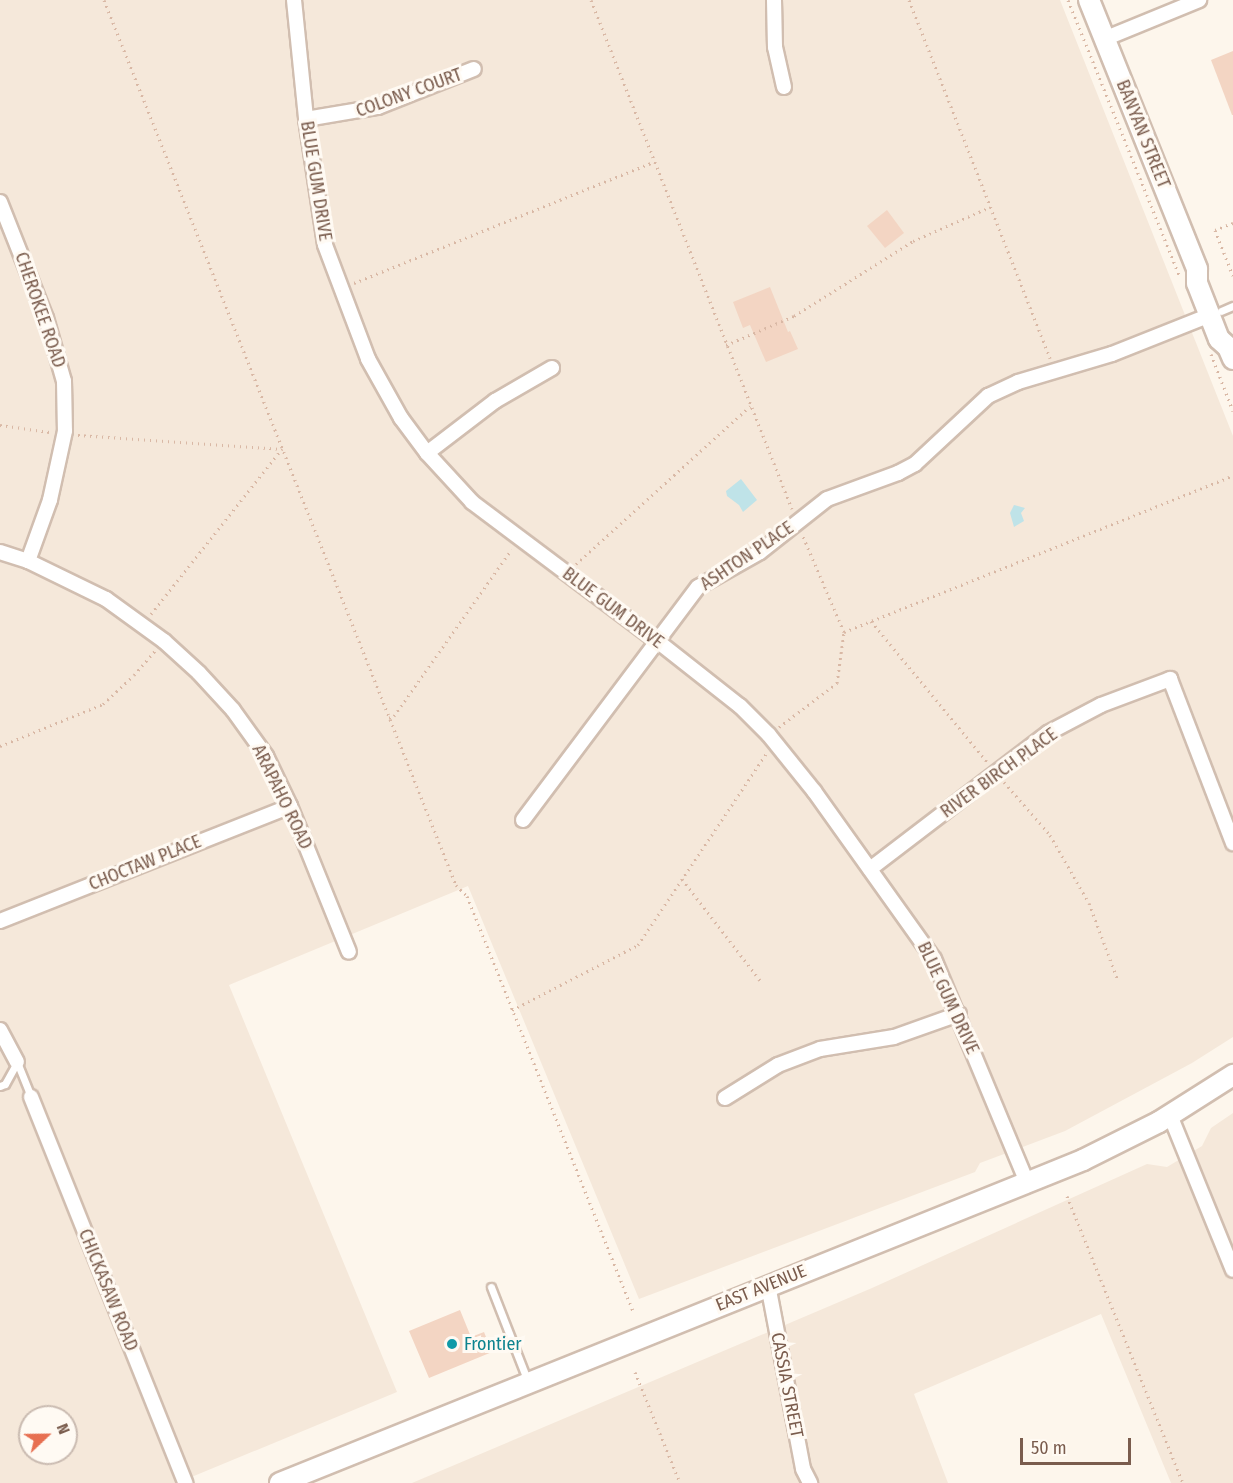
<!DOCTYPE html>
<style>
body{margin:0}
#map{position:relative;width:1233px;height:1483px;overflow:hidden;background:#fdf6ec;font-family:"Fira Sans Condensed",sans-serif}
div>[style]{position:absolute}
[style*='--x']{left:calc(var(--x)*1px);top:calc(var(--y)*1px);width:calc(var(--w)*1px);rotate:calc(var(--a)*1deg)}
.residential>*{inset:0;background:#f5e8da}
.water>*{inset:0;background:#bfe3e8}
.building>*{inset:0;background:#f3d5c3}
.path>*{height:3px;margin-top:-1.5px;transform-origin:0;background:repeating-linear-gradient(90deg,#d9b8a5 0 1.5px,transparent 0 6px)}
.roads{filter:drop-shadow(2px 0 #d1beb0) drop-shadow(-2px 0 #d1beb0) drop-shadow(0 2px #d1beb0) drop-shadow(0 -2px #d1beb0)}
.lane>*{height:7px;margin:-3.5px;padding:0 3.5px;transform-origin:3.5px;border-radius:3.5px;background:#fff}
.street>*{height:14px;margin:-7px;padding:0 7px;transform-origin:7px;border-radius:7px;background:#fff}
.secondary>*{height:20px;margin:-10px;padding:0 10px;transform-origin:10px;border-radius:10px;background:#fff}
.dots>*{width:16px;height:16px;translate:-50% -50%;box-sizing:border-box;border:3px solid #fffaf3;border-radius:50%}
span{translate:-50% -50%;white-space:nowrap;text-align:center;line-height:1.15;-webkit-text-stroke:6px #fffaf3;paint-order:stroke}
.street-label{font-size:18px;color:#7a5c4d}
.culture-label{font-size:18px;color:#0d838f}
.left{translate:0 -50%;text-align:left}
.north{position:absolute;left:18px;top:1405px;width:60px;height:60px;box-sizing:border-box;background:#fffaf3;border:2px solid #cabbb1;border-radius:50%;rotate:68deg;font-size:16px;font-weight:700;line-height:24px;text-align:center;color:#7a5c4d}
.north::after{content:'';display:block;margin:auto;width:21px;height:27px;background:#e76f51;clip-path:polygon(50% 0,100% 100%,50% 72%,0 100%)}
.scale{position:absolute;left:1020px;top:1438px;width:111px;height:27px;box-sizing:border-box;border:3px solid #7a5c4d;border-top:0;padding-left:8px;font-size:18px;line-height:21px;white-space:nowrap;color:#7a5c4d;-webkit-text-stroke:4px #fffaf3;paint-order:stroke}
</style>
<div id="map">
<div class="residential">
<div style="clip-path:polygon(evenodd,0 0,1060px 0,1233px 436px,1233px 1037px,1192px 1063px,1065px 1131px,980px 1163px,975px 1172px,639px 1299px,468px 886px,229px 985px,397px 1392px,177px 1483px,0 1483px,0 0,30px 1417px,66px 1417px,66px 1453px,30px 1453px,30px 1417px)"></div>
<div style="clip-path:polygon(1233px 1113px,1233px 1483px,1171px 1483px,1101px 1314px,914px 1394px,948px 1483px,412px 1483px,872px 1288px,1147px 1164px,1167px 1167px,1202px 1146px,1211px 1128px)"></div>
</div>
<div class="water">
<div style="clip-path:polygon(741px 479px,757px 500px,743px 512px,739px 505px,727px 496px,726px 491px)"></div>
<div style="clip-path:polygon(1014px 505px,1025px 508px,1021px 513px,1024px 521px,1014px 527px,1010px 513px)"></div>
</div>
<div class="building">
<div style="clip-path:polygon(1233px 51px,1233px 115px,1232px 115px,1211px 60px)"></div>
<div style="clip-path:polygon(887px 210px,904px 233px,885px 248px,867px 226px)"></div>
<div style="clip-path:polygon(770px 287px,788px 332px,790px 331px,798px 349px,766px 362px,750px 325px,743px 328px,733px 302px)"></div>
<div style="clip-path:polygon(460px 1310px,471px 1337px,484px 1332px,492px 1352px,429px 1378px,409px 1331px)"></div>
</div>
<div class="path">
<div style="--x:104;--y:0;--w:952;--a:68.31"></div>
<div style="--x:456;--y:885;--w:16;--a:45"></div>
<div style="--x:467;--y:896;--w:448;--a:68.2"></div>
<div style="--x:591;--y:0;--w:547;--a:68.45"></div>
<div style="--x:909;--y:0;--w:385;--a:68.5"></div>
<div style="--x:1068;--y:0;--w:297;--a:68"></div>
<div style="--x:1233;--y:223;--w:19;--a:159"></div>
<div style="--x:1215;--y:230;--w:49;--a:68.6"></div>
<div style="--x:354;--y:283;--w:323;--a:-22"></div>
<div style="--x:726;--y:345;--w:74;--a:-23.1"></div>
<div style="--x:794;--y:316;--w:141;--a:-32.2"></div>
<div style="--x:913;--y:241;--w:84;--a:-23.8"></div>
<div style="--x:1211;--y:354;--w:61;--a:68.9"></div>
<div style="--x:0;--y:425;--w:50;--a:8"></div>
<div style="--x:78;--y:435;--w:204;--a:3.9"></div>
<div style="--x:576;--y:564;--w:235;--a:-42.2"></div>
<div style="--x:151;--y:614;--w:211;--a:-51.6"></div>
<div style="--x:871;--y:621;--w:184;--a:50.5"></div>
<div style="--x:844;--y:632;--w:419;--a:-21.9"></div>
<div style="--x:389;--y:718;--w:5;--a:-22"></div>
<div style="--x:394;--y:716;--w:204;--a:-54.8"></div>
<div style="--x:779;--y:727;--w:73;--a:-37.2"></div>
<div style="--x:837;--y:683;--w:51;--a:-82.2"></div>
<div style="--x:844;--y:632;--w:107;--a:-113.2"></div>
<div style="--x:0;--y:746;--w:111;--a:-22.2"></div>
<div style="--x:103;--y:704;--w:42;--a:-43.1"></div>
<div style="--x:134;--y:675;--w:33;--a:-49"></div>
<div style="--x:1004;--y:782;--w:70;--a:49"></div>
<div style="--x:1050;--y:835;--w:78;--a:60.2"></div>
<div style="--x:1089;--y:903;--w:80;--a:69.5"></div>
<div style="--x:682;--y:879;--w:131;--a:52.4"></div>
<div style="--x:512;--y:1010;--w:142;--a:-27.3"></div>
<div style="--x:638;--y:945;--w:232;--a:-56.2"></div>
<div style="--x:1067;--y:1196;--w:310;--a:68"></div>
<div style="--x:635;--y:1372;--w:120;--a:67.9"></div>
</div>
<div class="roads">
<div class="lane">
<div style="--x:1221;--y:311;--w:13;--a:-23"></div>
<div style="--x:17;--y:1062;--w:38;--a:68"></div>
<div style="--x:0;--y:1086;--w:5;--a:-22"></div>
<div style="--x:5;--y:1084;--w:25;--a:-61"></div>
<div style="--x:491;--y:1287;--w:102;--a:68.7"></div>
</div>
<div class="street">
<div style="--x:294;--y:0;--w:120;--a:84.2"></div>
<div style="--x:306;--y:119;--w:127;--a:81.4"></div>
<div style="--x:325;--y:245;--w:122;--a:69.3"></div>
<div style="--x:368;--y:359;--w:68;--a:60.8"></div>
<div style="--x:401;--y:418;--w:44;--a:53.4"></div>
<div style="--x:427;--y:453;--w:67;--a:47.4"></div>
<div style="--x:472;--y:502;--w:230;--a:36.9"></div>
<div style="--x:656;--y:640;--w:107;--a:38.2"></div>
<div style="--x:740;--y:706;--w:41;--a:45"></div>
<div style="--x:769;--y:735;--w:72;--a:51.2"></div>
<div style="--x:814;--y:791;--w:206;--a:54.5"></div>
<div style="--x:934;--y:959;--w:242;--a:67.4"></div>
<div style="--x:774;--y:0;--w:47;--a:88.8"></div>
<div style="--x:775;--y:47;--w:41;--a:77.3"></div>
<div style="--x:1104;--y:39;--w:103;--a:-22.3"></div>
<div style="--x:306;--y:119;--w:73;--a:-9.5"></div>
<div style="--x:378;--y:107;--w:103;--a:-21.6"></div>
<div style="--x:0;--y:202;--w:125;--a:68.4"></div>
<div style="--x:46;--y:318;--w:66;--a:74.1"></div>
<div style="--x:64;--y:381;--w:50;--a:88.9"></div>
<div style="--x:65;--y:431;--w:71;--a:102.3"></div>
<div style="--x:50;--y:500;--w:65;--a:109.8"></div>
<div style="--x:427;--y:453;--w:86;--a:-37.4"></div>
<div style="--x:495;--y:401;--w:66;--a:-30.1"></div>
<div style="--x:0;--y:552;--w:29;--a:18"></div>
<div style="--x:28;--y:561;--w:87;--a:26"></div>
<div style="--x:106;--y:599;--w:72;--a:35.9"></div>
<div style="--x:164;--y:641;--w:47;--a:42.4"></div>
<div style="--x:199;--y:673;--w:50;--a:47.4"></div>
<div style="--x:233;--y:710;--w:57;--a:54.3"></div>
<div style="--x:266;--y:756;--w:55;--a:64.4"></div>
<div style="--x:290;--y:806;--w:157;--a:68"></div>
<div style="--x:523;--y:820;--w:291;--a:-53.1"></div>
<div style="--x:698;--y:587;--w:71;--a:-29.4"></div>
<div style="--x:760;--y:552;--w:85;--a:-38.3"></div>
<div style="--x:827;--y:499;--w:76;--a:-20.1"></div>
<div style="--x:898;--y:473;--w:19;--a:-28"></div>
<div style="--x:915;--y:464;--w:100;--a:-43"></div>
<div style="--x:988;--y:396;--w:33;--a:-25"></div>
<div style="--x:1018;--y:382;--w:98;--a:-16.6"></div>
<div style="--x:1112;--y:354;--w:105;--a:-21.7"></div>
<div style="--x:870;--y:869;--w:224;--a:-37.4"></div>
<div style="--x:1048;--y:733;--w:60;--a:-27.8"></div>
<div style="--x:1101;--y:705;--w:74;--a:-20.6"></div>
<div style="--x:1170;--y:679;--w:176;--a:69"></div>
<div style="--x:0;--y:921;--w:312;--a:-21.6"></div>
<div style="--x:0;--y:1030;--w:36;--a:62"></div>
<div style="--x:31;--y:1097;--w:416;--a:68.2"></div>
<div style="--x:725;--y:1098;--w:62;--a:-31.9"></div>
<div style="--x:778;--y:1065;--w:45;--a:-20.9"></div>
<div style="--x:820;--y:1049;--w:75;--a:-9.2"></div>
<div style="--x:894;--y:1037;--w:69;--a:-19.5"></div>
<div style="--x:1170;--y:1115;--w:167;--a:67.9"></div>
<div style="--x:768;--y:1285;--w:187;--a:79.2"></div>
<div style="--x:803;--y:1469;--w:16;--a:63"></div>
</div>
<div class="secondary">
<div style="--x:1089;--y:0;--w:290;--a:68.1"></div>
<div style="--x:1197;--y:269;--w:14;--a:90"></div>
<div style="--x:1197;--y:283;--w:60;--a:68.6"></div>
<div style="--x:1219;--y:339;--w:12;--a:42"></div>
<div style="--x:1228;--y:347;--w:13;--a:67"></div>
<div style="--x:280;--y:1483;--w:866;--a:-21.91"></div>
<div style="--x:1083;--y:1160;--w:85;--a:-26.6"></div>
<div style="--x:1159;--y:1122;--w:88;--a:-32.4"></div>
</div>
</div>
<div class="dots">
<div style="left:452px;top:1344px;background:#0f9aa8"></div>
</div>
<div class="street-label">
<span style="left:409px;top:93px;rotate:-20deg">COLONY COURT</span>
<span style="left:1143px;top:134px;rotate:68deg">BANYAN STREET</span>
<span style="left:316px;top:181px;rotate:81deg">BLUE GUM DRIVE</span>
<span style="left:40px;top:310px;rotate:71deg">CHEROKEE ROAD</span>
<span style="left:747px;top:556px;rotate:-34deg">ASHTON PLACE</span>
<span style="left:613px;top:608px;rotate:37deg">BLUE GUM DRIVE</span>
<span style="left:999px;top:773px;rotate:-36deg">RIVER BIRCH PLACE</span>
<span style="left:282px;top:797px;rotate:64deg">ARAPAHO ROAD</span>
<span style="left:145px;top:863px;rotate:-22deg">CHOCTAW PLACE</span>
<span style="left:948px;top:998px;rotate:65deg">BLUE GUM DRIVE</span>
<span style="left:761px;top:1288px;rotate:-22deg">EAST AVENUE</span>
<span style="left:108px;top:1290px;rotate:68deg">CHICKASAW ROAD</span>
<span style="left:787px;top:1385px;rotate:79deg">CASSIA STREET</span>
</div>
<div class="culture-label">
<span class="left" style="left:464px;top:1344px">Frontier</span>
</div>
<div class="north">N</div>
<div class="scale">50 m</div>
</div>
